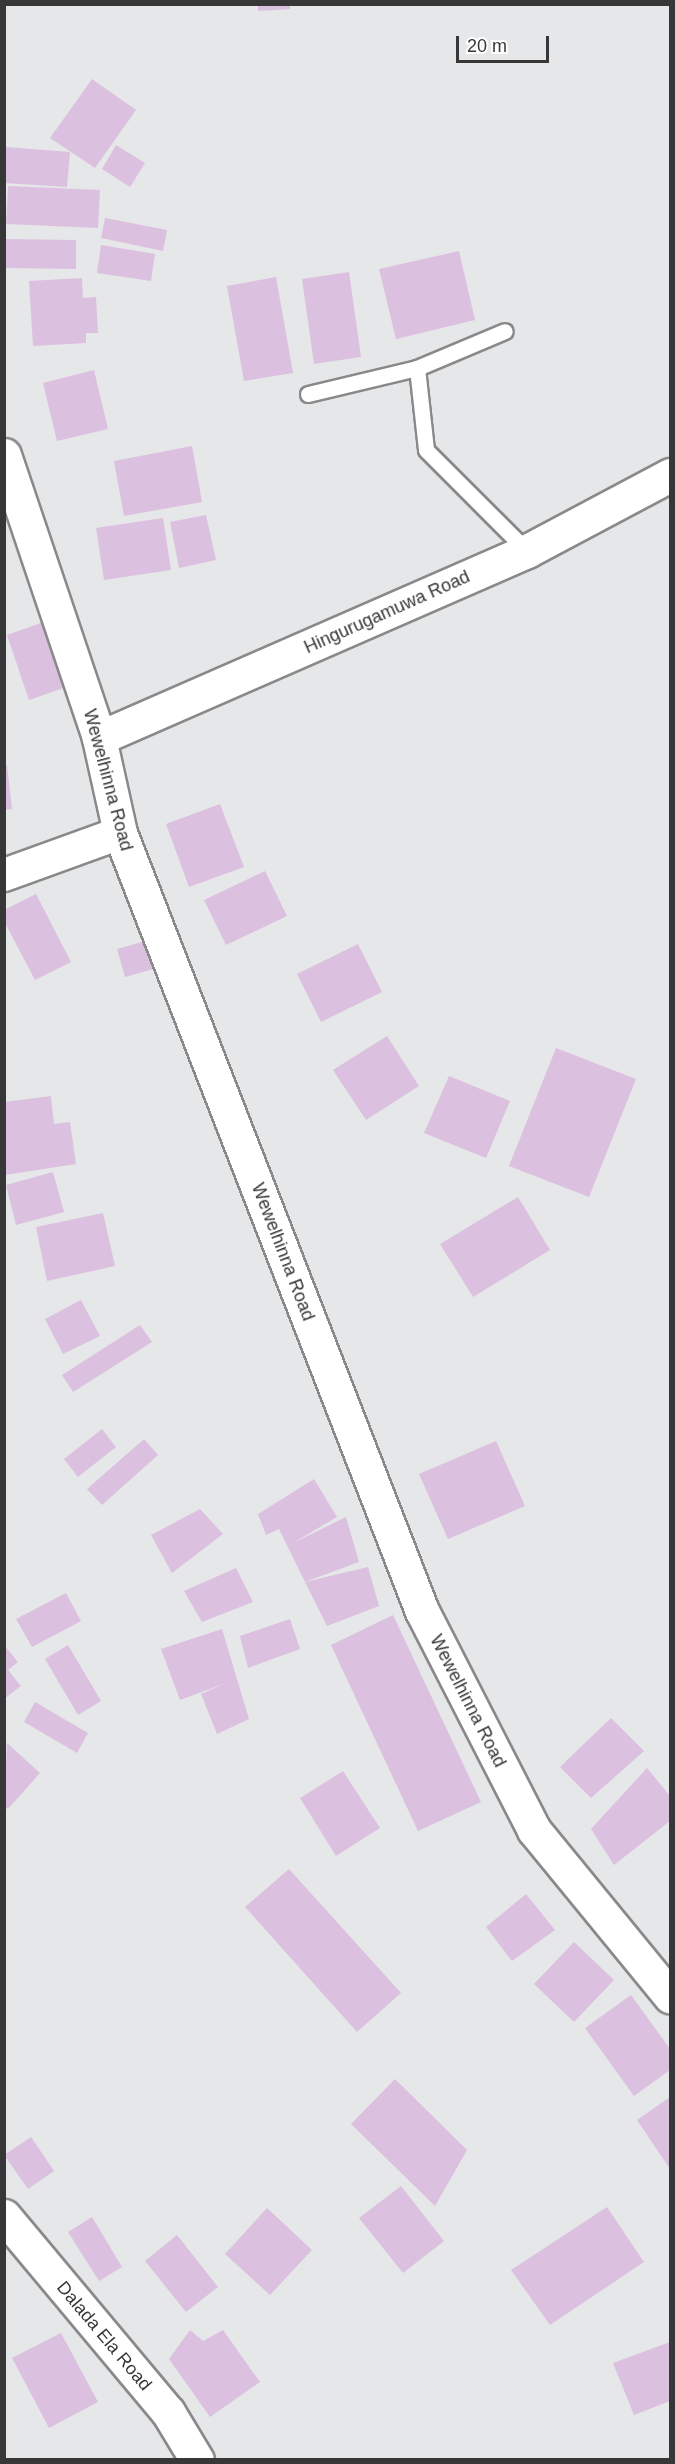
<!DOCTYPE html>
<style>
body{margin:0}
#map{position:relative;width:675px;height:2464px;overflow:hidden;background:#e6e7e8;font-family:Helvetica,sans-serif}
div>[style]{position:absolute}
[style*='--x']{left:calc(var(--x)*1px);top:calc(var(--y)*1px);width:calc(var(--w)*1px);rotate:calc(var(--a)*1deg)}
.building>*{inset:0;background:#dcc0df}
.roads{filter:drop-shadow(2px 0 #89898a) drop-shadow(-2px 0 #89898a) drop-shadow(0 2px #89898a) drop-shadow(0 -2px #89898a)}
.service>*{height:15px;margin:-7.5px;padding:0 7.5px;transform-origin:7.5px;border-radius:7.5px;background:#fff}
.minor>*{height:32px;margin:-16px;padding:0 16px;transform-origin:16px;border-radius:16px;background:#fff}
.tertiary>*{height:33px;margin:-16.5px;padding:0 16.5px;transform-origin:16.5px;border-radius:16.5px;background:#fff}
span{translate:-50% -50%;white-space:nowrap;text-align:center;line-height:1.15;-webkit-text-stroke:6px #fff;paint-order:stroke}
.street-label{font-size:18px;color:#373737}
.frame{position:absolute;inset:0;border:6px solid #373737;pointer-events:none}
.scale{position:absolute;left:456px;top:36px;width:93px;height:27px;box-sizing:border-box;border:3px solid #373737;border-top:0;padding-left:8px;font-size:18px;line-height:21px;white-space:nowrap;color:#373737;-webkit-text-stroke:4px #fff;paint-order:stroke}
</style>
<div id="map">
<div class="building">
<div style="clip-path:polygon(258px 4px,290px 4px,290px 9px,258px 11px)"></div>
<div style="clip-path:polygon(92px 79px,136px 110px,95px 168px,50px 138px)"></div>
<div style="clip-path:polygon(116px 145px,145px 163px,130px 187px,102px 169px)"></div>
<div style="clip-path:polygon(5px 147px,70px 152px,67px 187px,4px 183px)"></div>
<div style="clip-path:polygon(8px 186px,100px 190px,98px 228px,6px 224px)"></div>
<div style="clip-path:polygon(105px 218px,167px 230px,163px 251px,101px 238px)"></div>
<div style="clip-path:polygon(4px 239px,76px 240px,76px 269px,4px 268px)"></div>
<div style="clip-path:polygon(101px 245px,155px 254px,151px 281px,97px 273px)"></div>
<div style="clip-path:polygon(459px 251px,475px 320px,396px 339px,379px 269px)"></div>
<div style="clip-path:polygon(349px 272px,361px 357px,314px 364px,302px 279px)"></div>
<div style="clip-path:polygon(276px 277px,293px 373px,244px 381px,227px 286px)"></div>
<div style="clip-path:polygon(82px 278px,83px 298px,96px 297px,98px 333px,86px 333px,86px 343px,33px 346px,29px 281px)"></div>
<div style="clip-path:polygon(94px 370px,108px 429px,57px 441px,43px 383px)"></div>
<div style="clip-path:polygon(192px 446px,202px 502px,124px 516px,114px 461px)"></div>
<div style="clip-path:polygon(206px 515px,216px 560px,179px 568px,170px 522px)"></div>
<div style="clip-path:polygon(163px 518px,171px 570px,104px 580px,96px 528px)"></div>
<div style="clip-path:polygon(55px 618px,78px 683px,29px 700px,7px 635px)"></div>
<div style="clip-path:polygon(4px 765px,7px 765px,12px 809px,4px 810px)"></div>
<div style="clip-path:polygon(220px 804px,244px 867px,189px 887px,166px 824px)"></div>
<div style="clip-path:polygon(265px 871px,287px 916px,226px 945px,204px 900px)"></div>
<div style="clip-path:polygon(36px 894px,71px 962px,35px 980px,4px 921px,4px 910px)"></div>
<div style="clip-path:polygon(149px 940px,157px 968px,125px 977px,117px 949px)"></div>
<div style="clip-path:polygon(358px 944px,382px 992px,321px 1022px,297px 974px)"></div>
<div style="clip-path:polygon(387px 1036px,419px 1086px,366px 1120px,333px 1070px)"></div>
<div style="clip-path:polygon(556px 1048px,636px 1079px,589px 1197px,509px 1166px)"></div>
<div style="clip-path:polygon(449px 1076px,510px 1101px,486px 1158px,424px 1133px)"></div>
<div style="clip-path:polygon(51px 1096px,54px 1124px,70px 1122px,76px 1164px,5px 1175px,4px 1102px)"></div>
<div style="clip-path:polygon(53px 1172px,64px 1212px,16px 1225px,6px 1185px)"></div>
<div style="clip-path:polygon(518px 1197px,550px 1250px,473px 1297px,440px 1244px)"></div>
<div style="clip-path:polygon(103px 1213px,115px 1266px,47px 1281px,36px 1227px)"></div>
<div style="clip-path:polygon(81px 1300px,100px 1336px,63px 1354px,45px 1319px)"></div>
<div style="clip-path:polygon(140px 1325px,152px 1342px,73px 1392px,62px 1375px)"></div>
<div style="clip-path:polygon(102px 1429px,116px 1447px,78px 1477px,64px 1459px)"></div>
<div style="clip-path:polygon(144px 1439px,158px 1455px,102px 1505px,87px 1489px)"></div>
<div style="clip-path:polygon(496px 1441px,525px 1506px,448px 1539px,419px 1474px)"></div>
<div style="clip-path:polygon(314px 1479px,337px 1517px,293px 1543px,346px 1517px,359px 1562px,305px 1582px,279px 1529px,266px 1535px,258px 1514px)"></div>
<div style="clip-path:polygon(200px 1509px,223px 1534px,172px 1573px,151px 1535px)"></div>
<div style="clip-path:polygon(368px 1567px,379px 1606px,327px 1626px,305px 1582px)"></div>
<div style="clip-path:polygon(236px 1568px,253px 1602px,202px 1622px,184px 1591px)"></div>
<div style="clip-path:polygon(66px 1593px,81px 1621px,32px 1647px,16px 1619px)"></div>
<div style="clip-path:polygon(393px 1615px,481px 1802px,418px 1831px,331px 1645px)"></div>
<div style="clip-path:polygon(290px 1619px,300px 1649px,248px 1668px,240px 1636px)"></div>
<div style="clip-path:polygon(222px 1629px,249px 1719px,217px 1734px,201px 1694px,226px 1683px,180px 1700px,161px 1649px)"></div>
<div style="clip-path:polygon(4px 1645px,18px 1662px,8px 1670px,21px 1686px,4px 1699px)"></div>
<div style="clip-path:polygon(68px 1645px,101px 1701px,78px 1715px,45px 1659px)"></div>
<div style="clip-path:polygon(35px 1702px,88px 1733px,77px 1753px,24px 1722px)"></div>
<div style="clip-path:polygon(611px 1718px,644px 1751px,591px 1798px,560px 1767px)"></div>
<div style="clip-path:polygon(7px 1743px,40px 1773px,8px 1809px,4px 1806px)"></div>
<div style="clip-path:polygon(647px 1768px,670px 1796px,670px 1821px,614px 1865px,591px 1829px)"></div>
<div style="clip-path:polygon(343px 1771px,380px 1828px,336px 1856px,300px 1798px)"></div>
<div style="clip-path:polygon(289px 1869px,401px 1993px,357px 2032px,245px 1907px)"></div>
<div style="clip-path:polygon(526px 1894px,555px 1930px,512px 1961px,486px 1927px)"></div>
<div style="clip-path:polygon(574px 1942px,614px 1980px,574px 2022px,534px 1984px)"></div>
<div style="clip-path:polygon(631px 1995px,670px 2049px,670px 2070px,634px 2096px,585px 2028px)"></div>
<div style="clip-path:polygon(395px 2079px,467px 2150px,435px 2206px,351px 2124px)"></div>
<div style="clip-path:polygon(670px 2097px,670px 2169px,637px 2120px)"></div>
<div style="clip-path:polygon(31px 2137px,54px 2171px,28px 2189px,4px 2155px)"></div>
<div style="clip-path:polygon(401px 2186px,444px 2241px,403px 2273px,359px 2218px)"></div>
<div style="clip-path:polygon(607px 2207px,644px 2262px,550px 2325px,511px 2270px)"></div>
<div style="clip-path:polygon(267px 2208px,312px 2250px,270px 2295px,225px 2254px)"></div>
<div style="clip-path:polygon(92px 2217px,122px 2267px,99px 2281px,68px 2232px)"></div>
<div style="clip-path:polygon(177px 2235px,218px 2287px,186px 2312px,145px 2261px)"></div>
<div style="clip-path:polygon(190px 2330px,203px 2341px,223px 2330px,260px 2382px,210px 2417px,169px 2359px)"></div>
<div style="clip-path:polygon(61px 2333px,98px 2402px,49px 2428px,12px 2358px)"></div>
<div style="clip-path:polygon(670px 2342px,670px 2401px,634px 2415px,613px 2363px)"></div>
</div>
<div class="roads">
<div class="service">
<div style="--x:417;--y:368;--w:82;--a:83.7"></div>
<div style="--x:426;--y:450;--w:143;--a:45"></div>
<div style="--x:308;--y:394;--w:112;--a:-13.4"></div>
<div style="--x:417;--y:368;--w:95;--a:-22.8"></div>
</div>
<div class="minor">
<div style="--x:4;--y:875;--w:123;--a:-19.9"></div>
</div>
<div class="tertiary">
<div style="--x:4;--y:455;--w:299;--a:71.4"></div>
<div style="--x:99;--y:738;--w:97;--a:77.5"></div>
<div style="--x:120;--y:833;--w:835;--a:68.79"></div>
<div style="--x:422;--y:1611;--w:246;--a:62.9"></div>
<div style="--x:534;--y:1830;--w:215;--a:50.7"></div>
<div style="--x:99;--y:738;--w:467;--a:-23.6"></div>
<div style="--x:527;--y:551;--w:162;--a:-28"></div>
<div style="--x:4;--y:2216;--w:256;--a:50.1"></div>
<div style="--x:168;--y:2412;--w:56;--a:58.9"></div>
</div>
</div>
<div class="street-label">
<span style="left:387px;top:612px;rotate:-24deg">Hingurugamuwa Road</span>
<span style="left:108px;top:780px;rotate:75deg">Wewelhinna Road</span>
<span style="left:283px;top:1252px;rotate:69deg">Wewelhinna Road</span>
<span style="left:468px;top:1701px;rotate:63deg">Wewelhinna Road</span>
<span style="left:104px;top:2336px;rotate:50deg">Dalada Ela Road</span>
</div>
<div class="frame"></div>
<div class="scale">20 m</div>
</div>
